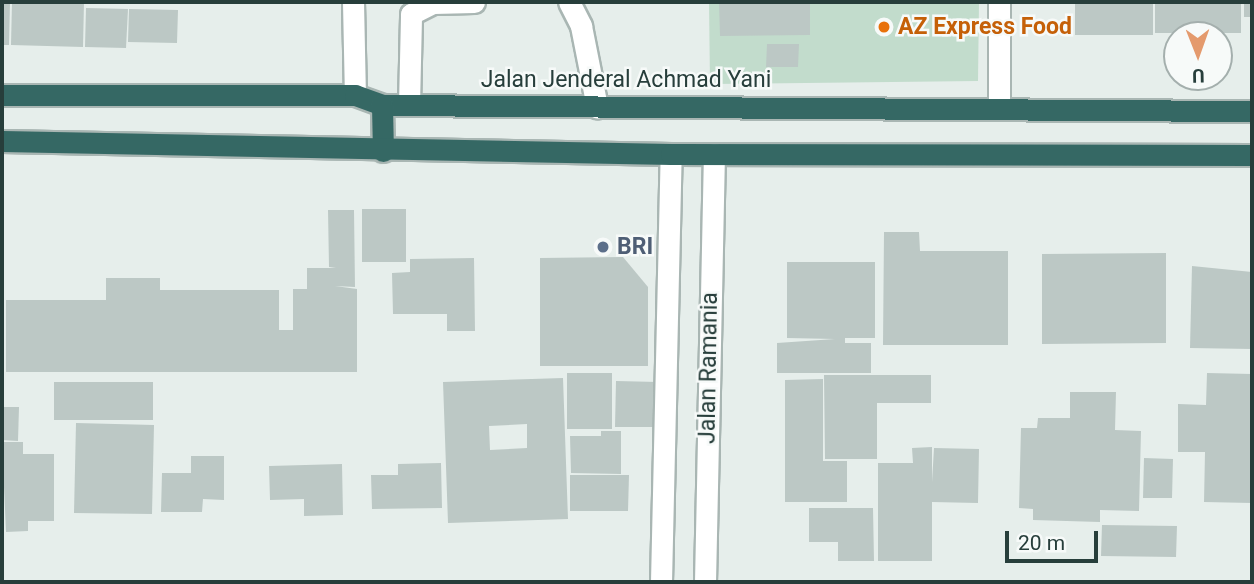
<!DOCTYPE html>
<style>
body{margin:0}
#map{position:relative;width:1254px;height:584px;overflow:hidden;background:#e6eeeb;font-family:Roboto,sans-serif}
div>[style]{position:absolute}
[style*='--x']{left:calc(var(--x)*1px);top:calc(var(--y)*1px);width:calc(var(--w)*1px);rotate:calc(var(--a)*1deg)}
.green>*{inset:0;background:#c2dccc}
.building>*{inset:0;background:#bcc8c5}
.roads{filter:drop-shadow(2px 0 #a9b6b3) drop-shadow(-2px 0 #a9b6b3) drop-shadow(0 2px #a9b6b3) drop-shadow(0 -2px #a9b6b3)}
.minor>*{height:21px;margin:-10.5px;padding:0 10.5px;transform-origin:10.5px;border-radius:10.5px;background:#fff}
.highway>*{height:21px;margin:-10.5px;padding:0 10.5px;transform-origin:10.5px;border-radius:10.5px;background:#356864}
.dots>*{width:19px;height:19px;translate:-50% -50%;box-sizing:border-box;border:4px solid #f7faf9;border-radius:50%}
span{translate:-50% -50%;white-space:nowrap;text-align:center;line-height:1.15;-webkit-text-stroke:5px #f7faf9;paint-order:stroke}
.food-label{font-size:23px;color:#c56008;font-weight:700}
.left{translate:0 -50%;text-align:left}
.street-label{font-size:23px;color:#273e3b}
.service-label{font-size:23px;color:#4e5e75;font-weight:700}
.frame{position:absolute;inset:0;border:4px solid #273e3b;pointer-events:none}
.north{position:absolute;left:1163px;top:21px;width:70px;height:70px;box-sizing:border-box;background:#f7faf9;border:2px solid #a4afad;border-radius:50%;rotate:179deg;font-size:19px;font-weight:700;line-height:28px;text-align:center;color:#273e3b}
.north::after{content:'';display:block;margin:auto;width:24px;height:32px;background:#e49a6d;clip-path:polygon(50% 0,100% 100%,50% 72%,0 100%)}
.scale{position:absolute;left:1005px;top:531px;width:93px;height:32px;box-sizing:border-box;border:4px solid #273e3b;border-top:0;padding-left:9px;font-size:21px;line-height:24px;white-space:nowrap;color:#273e3b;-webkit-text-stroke:5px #f7faf9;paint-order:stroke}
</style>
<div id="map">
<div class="green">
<div style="clip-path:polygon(709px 2px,979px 2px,978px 81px,710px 84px)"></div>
</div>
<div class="building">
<div style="clip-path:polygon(2px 2px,10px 2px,9px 45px,2px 45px)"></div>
<div style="clip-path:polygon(12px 2px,84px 2px,83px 47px,11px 45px)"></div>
<div style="clip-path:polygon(719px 2px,810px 2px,810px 35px,720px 36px)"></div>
<div style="clip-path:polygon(1075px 2px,1153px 2px,1153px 35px,1075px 35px)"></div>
<div style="clip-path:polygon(1155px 2px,1241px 2px,1241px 33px,1155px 33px)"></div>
<div style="clip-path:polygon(1244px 2px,1252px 2px,1252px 17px,1244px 17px)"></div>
<div style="clip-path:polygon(86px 8px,128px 9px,126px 48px,85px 47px)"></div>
<div style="clip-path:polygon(129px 9px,178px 10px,177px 43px,128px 42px)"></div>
<div style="clip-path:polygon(767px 44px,799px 44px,798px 67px,766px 67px)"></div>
<div style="clip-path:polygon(362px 209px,406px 209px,406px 262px,362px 262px)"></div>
<div style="clip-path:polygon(328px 210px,354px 210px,355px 287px,335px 286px,357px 289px,357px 372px,6px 372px,6px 300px,106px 300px,106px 278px,160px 278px,160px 290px,279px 290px,279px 330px,293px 330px,293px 289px,307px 289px,307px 268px,336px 268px,329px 267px)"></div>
<div style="clip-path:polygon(884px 232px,919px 232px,920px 251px,1008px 251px,1008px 345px,883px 345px)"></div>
<div style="clip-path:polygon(1166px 253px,1166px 343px,1042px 344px,1042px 254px)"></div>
<div style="clip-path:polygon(623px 257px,648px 287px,648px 366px,540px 366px,540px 258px)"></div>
<div style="clip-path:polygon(474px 258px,475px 331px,447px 331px,447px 314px,393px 314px,392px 273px,410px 272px,410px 259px)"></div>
<div style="clip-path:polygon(787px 262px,875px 262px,875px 338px,845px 338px,845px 343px,871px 343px,871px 373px,777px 373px,777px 343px,835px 339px,787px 338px)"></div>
<div style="clip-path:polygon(1192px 266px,1252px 272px,1252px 349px,1190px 348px)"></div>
<div style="clip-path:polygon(567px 373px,612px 373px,612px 429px,567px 429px)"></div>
<div style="clip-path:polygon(1207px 373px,1252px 374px,1252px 503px,1204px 502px,1205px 452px,1178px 452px,1178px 404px,1206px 405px)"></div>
<div style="clip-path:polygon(824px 375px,931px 375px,931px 403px,877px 403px,877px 459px,825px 459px)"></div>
<div style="clip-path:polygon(evenodd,563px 378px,568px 519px,448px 523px,443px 382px,563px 378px,527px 424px,527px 448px,490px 450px,489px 426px,527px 424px)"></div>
<div style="clip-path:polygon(823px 379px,823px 461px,847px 461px,847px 502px,785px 502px,785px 380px)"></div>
<div style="clip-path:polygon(616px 381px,658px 382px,658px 427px,615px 427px)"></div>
<div style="clip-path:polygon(54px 382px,153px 382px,153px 420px,54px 420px)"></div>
<div style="clip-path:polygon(1070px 392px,1116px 392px,1115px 430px,1141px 431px,1139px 511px,1100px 510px,1100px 522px,1033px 520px,1033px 509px,1019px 508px,1021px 428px,1037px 428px,1038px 418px,1070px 418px)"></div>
<div style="clip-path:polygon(2px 407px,19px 407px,18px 441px,2px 440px)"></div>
<div style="clip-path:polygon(76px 423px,154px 425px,152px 514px,74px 513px)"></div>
<div style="clip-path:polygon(601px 431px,621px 431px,621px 474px,571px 473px,570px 436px,601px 436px)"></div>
<div style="clip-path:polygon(2px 442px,23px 442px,23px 454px,54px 454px,54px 521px,28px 521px,28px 531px,6px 532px)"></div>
<div style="clip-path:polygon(932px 447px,932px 482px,934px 448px,979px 449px,978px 503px,932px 502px,932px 561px,878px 561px,878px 463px,913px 463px,912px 448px)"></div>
<div style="clip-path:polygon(191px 456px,224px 456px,224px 500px,203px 499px,202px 512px,161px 512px,162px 473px,191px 473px)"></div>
<div style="clip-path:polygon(1144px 458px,1173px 459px,1172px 498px,1143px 498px)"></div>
<div style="clip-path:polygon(441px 463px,442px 508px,372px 509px,371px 475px,398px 475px,398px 464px)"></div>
<div style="clip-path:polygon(342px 464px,343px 515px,304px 516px,304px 499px,270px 500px,269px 466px)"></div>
<div style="clip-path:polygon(570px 475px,629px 475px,628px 511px,570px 511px)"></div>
<div style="clip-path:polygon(809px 508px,873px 508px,874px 561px,838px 561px,838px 542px,809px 542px)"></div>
<div style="clip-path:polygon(1102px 525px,1177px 526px,1176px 557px,1101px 556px)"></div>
</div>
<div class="roads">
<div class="minor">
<div style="--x:353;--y:2;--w:93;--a:88.8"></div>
<div style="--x:569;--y:2;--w:27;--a:63"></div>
<div style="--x:581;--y:26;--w:83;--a:78.8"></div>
<div style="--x:409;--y:105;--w:91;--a:-88.7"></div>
<div style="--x:411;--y:14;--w:25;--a:-27"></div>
<div style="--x:433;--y:3;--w:41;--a:-1.4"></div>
<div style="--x:999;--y:109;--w:107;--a:-90"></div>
<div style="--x:661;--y:582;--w:428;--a:-88.7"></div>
<div style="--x:705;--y:582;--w:428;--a:-88.8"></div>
</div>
<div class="highway">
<div style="--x:2;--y:95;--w:353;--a:0"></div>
<div style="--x:355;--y:95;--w:29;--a:20"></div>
<div style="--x:382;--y:105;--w:870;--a:0.4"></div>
<div style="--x:382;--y:105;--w:46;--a:88.8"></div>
<div style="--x:2;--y:141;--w:669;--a:1.11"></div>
<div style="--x:671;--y:154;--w:581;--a:0.1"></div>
</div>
</div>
<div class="dots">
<div style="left:884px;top:27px;background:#e8710a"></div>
<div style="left:603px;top:247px;background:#5c6f8a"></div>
</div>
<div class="food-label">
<span class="left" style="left:898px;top:27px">AZ Express Food</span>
</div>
<div class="street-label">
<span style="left:626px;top:80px">Jalan Jenderal Achmad Yani</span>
<span style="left:709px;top:368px;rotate:-89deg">Jalan Ramania</span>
</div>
<div class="service-label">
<span class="left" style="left:617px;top:247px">BRI</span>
</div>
<div class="frame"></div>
<div class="north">U</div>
<div class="scale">20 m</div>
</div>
